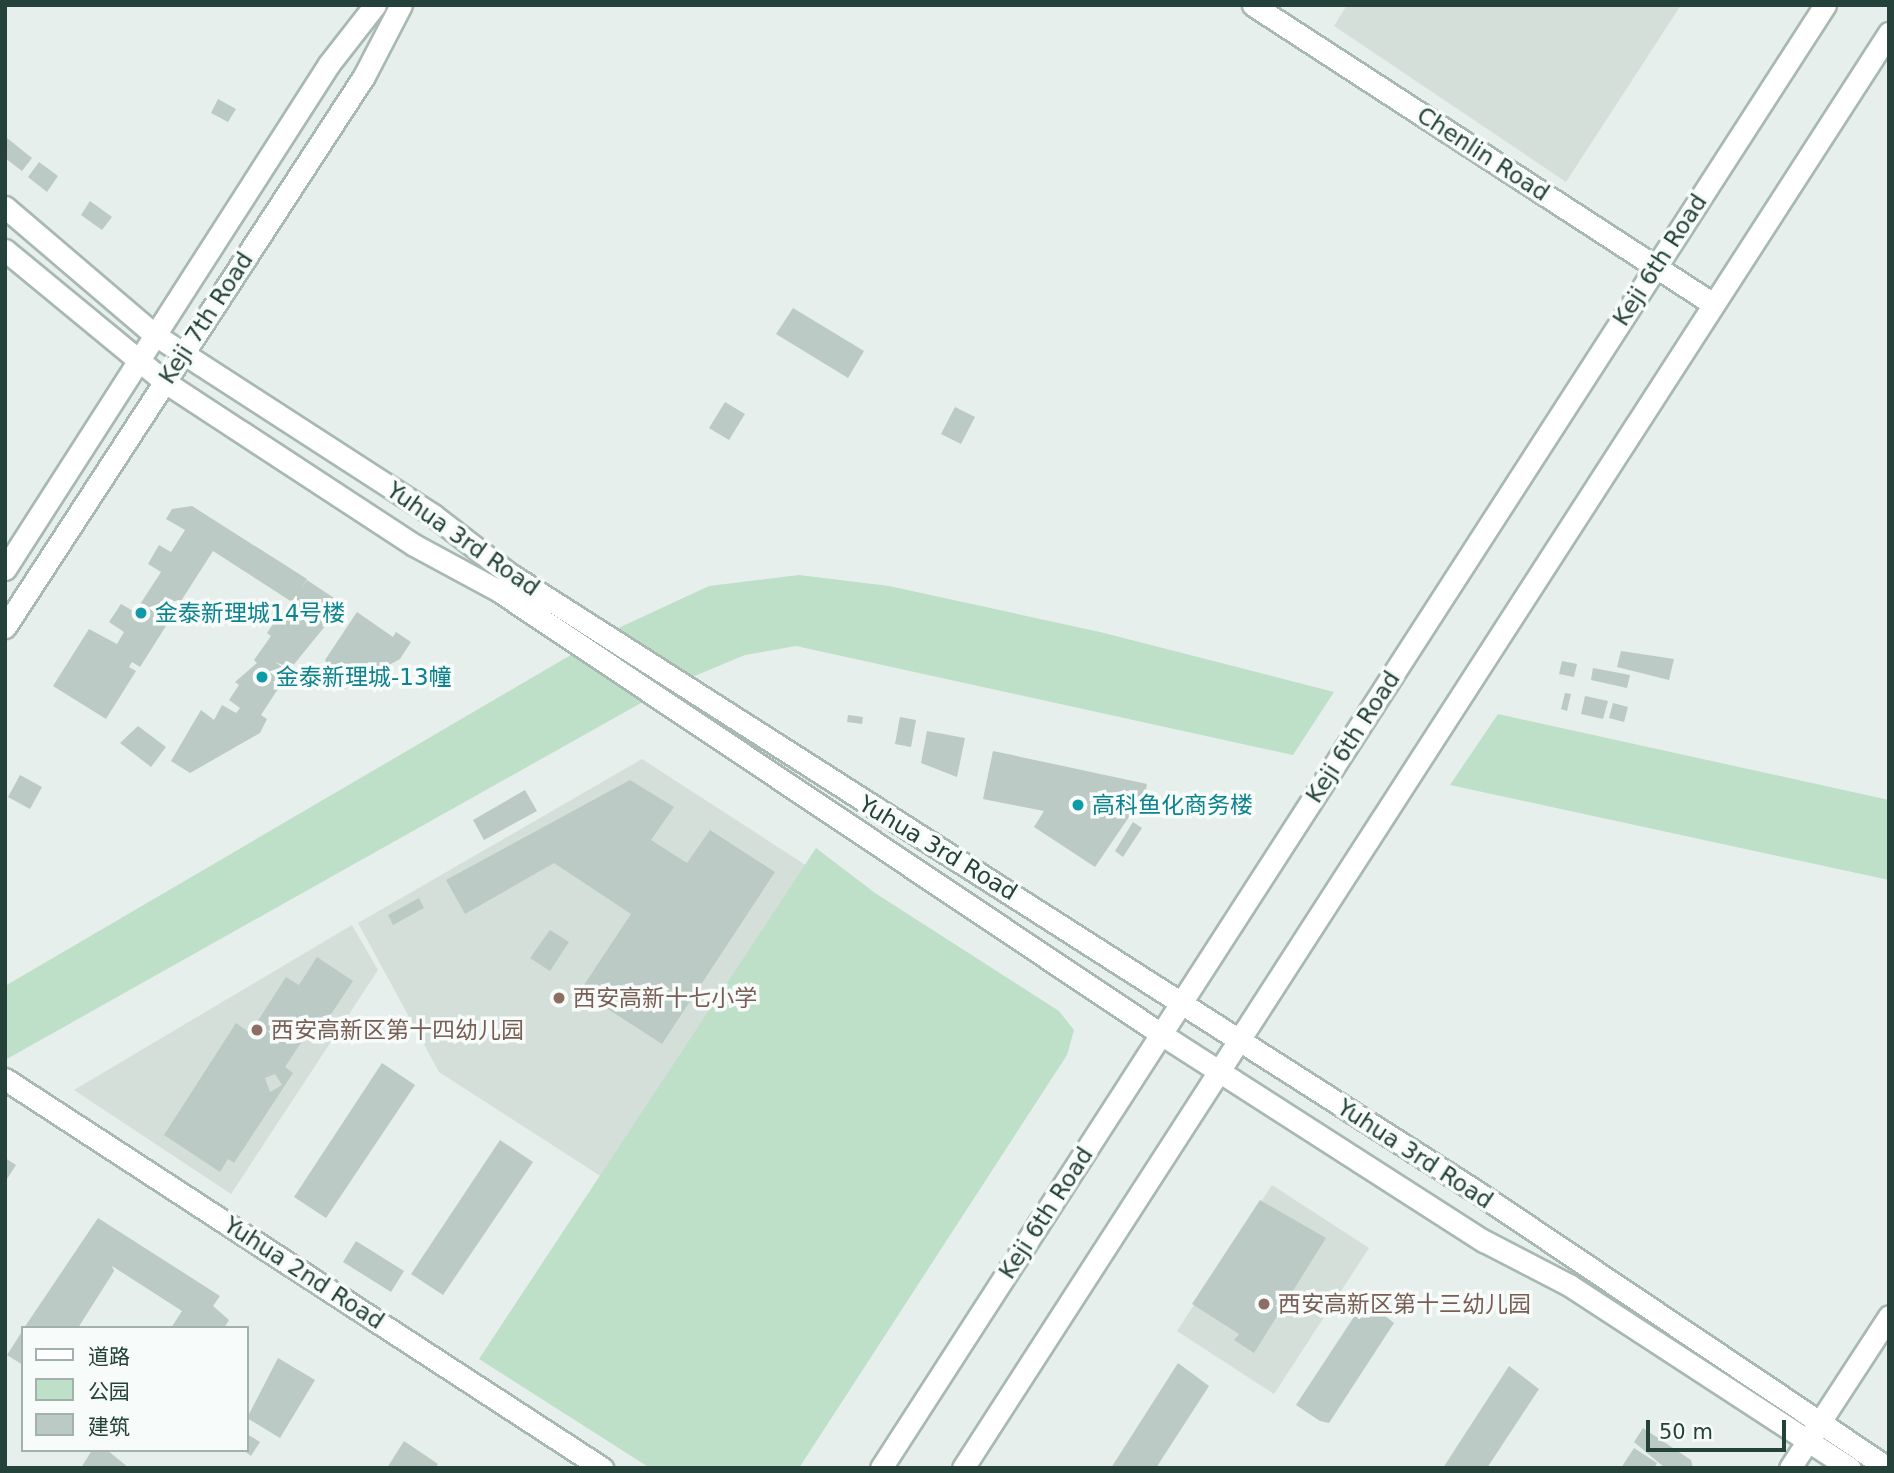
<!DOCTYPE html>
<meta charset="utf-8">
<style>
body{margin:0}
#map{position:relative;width:1894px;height:1473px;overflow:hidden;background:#e6efeb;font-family:"DejaVu Sans","Noto Sans SC",sans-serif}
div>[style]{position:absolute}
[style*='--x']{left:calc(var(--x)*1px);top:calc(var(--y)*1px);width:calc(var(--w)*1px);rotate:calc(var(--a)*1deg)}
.built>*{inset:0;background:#d4dfda}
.green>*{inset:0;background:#bfe0c8}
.building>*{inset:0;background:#bbcac4}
.roads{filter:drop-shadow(2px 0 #a8b8b2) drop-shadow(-2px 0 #a8b8b2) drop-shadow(0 2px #a8b8b2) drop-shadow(0 -2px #a8b8b2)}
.tertiary>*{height:21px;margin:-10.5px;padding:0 10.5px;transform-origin:10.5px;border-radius:10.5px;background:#fff}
.secondary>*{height:21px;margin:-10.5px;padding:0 10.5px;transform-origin:10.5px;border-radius:10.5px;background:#fff}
.dots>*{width:19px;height:19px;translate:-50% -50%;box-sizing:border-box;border:4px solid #f7fbf9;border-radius:50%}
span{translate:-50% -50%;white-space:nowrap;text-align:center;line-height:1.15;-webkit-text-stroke:7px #f7fbf9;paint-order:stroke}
.street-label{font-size:23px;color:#24423a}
.culture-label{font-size:23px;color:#0d838f}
.left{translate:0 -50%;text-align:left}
.education-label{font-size:23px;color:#785e54}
.frame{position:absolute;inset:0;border:7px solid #24423a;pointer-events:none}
.legend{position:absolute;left:21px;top:1326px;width:228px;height:126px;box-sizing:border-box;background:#f7fbf9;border:2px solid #a3b1ad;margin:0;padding:9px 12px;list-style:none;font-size:21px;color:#24423a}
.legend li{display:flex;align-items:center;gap:14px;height:35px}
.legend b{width:35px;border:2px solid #a3b1ad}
.scale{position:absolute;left:1646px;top:1420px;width:140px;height:32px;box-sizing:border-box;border:4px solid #24423a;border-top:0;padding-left:9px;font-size:21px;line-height:24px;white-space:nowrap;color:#24423a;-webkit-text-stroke:5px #f7fbf9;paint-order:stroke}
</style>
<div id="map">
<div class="built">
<div style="clip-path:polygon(1347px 5px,1681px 5px,1566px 182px,1334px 26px)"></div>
<div style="clip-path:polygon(642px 759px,807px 866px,602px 1177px,439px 1072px,358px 923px)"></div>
<div style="clip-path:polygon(352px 925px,378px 970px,231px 1194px,74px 1090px)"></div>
<div style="clip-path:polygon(1272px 1185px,1369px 1248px,1274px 1394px,1177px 1331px)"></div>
</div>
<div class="green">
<div style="clip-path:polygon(799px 575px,889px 586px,1100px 632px,1334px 692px,1293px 755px,796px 646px,745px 655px,685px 680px,612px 631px,709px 586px)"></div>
<div style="clip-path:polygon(593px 642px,666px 689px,5px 1060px,5px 986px)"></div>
<div style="clip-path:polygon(1498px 714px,1889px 800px,1889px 880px,1450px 785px)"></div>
<div style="clip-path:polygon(816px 848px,875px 893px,1059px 1011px,1074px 1030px,1067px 1055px,799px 1468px,650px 1468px,479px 1359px)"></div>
</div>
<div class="building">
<div style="clip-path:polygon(218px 99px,236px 109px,228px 122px,211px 113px)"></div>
<div style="clip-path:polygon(7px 138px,32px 158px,22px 171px,5px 158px)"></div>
<div style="clip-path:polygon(39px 162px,58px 176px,47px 192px,28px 177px)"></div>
<div style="clip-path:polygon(90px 201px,112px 217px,102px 230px,81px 215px)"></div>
<div style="clip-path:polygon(793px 308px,864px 351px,848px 378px,776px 334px)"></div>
<div style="clip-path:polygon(725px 402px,745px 414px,729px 440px,709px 428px)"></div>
<div style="clip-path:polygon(955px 407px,975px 417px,961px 444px,941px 434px)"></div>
<div style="clip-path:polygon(192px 506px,307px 579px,301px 589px,307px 580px,343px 604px,291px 668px,275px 662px,289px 672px,261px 715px,267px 719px,260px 733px,190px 773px,171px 761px,201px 710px,214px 720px,222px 705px,236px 713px,240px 708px,229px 700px,239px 685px,235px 682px,257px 663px,254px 660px,271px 636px,267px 633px,279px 615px,285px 619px,292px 602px,213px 551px,181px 601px,160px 601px,170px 607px,165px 614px,171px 618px,140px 667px,132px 662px,129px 667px,136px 671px,106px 719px,53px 686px,89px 629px,117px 644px,124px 632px,109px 622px,121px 604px,135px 612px,161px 572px,148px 564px,159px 545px,171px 552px,185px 530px,166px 519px,172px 509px)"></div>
<div style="clip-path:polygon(357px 612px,393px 637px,396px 632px,411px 642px,400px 659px,341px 691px,325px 660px)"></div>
<div style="clip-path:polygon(1621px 651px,1674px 659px,1669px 680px,1617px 667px)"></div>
<div style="clip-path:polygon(1562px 661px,1577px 664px,1574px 677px,1559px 674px)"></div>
<div style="clip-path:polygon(1593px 668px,1630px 675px,1627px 688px,1591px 680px)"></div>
<div style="clip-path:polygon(1565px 693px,1571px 694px,1567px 711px,1561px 709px)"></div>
<div style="clip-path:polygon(1585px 696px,1608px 701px,1603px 719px,1581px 714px)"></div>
<div style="clip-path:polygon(1613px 703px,1628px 707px,1624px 722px,1609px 718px)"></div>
<div style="clip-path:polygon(848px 715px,863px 717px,862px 724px,847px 722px)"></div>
<div style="clip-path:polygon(900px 717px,916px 720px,911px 747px,895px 744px)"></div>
<div style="clip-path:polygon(138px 726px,166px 747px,151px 767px,120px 743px)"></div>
<div style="clip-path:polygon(927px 731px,965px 738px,957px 777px,921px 763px)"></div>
<div style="clip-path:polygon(993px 751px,1147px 784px,1141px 816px,1131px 814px,1095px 867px,1034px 827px,1044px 811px,983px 799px)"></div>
<div style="clip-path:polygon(20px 775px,42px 787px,30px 809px,8px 797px)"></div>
<div style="clip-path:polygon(630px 780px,674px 807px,651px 840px,687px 863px,710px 830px,775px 872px,662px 1044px,580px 991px,631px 914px,554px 863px,465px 914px,446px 880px)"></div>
<div style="clip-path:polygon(525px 790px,537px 811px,484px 840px,473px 820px)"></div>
<div style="clip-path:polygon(1133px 822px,1142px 828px,1123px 857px,1115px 851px)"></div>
<div style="clip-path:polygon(419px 898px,424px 908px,393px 925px,388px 915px)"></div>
<div style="clip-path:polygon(550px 930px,569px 942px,550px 971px,530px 958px)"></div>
<div style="clip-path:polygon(evenodd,317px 957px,353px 981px,318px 1034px,310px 1029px,285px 1067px,293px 1073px,234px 1163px,228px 1159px,220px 1172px,164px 1135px,236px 1023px,250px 1033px,286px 977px,299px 985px,317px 957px,275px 1074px,282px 1085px,270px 1092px,265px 1078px,275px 1074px)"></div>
<div style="clip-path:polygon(382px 1063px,415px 1085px,326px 1218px,294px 1197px)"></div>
<div style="clip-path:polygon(500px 1140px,533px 1162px,443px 1295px,411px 1274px)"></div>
<div style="clip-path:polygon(5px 1158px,16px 1165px,5px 1182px)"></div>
<div style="clip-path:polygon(1260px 1200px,1326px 1238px,1254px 1353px,1234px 1340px,1239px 1334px,1192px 1304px)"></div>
<div style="clip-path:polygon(98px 1218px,220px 1296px,213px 1306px,229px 1320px,224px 1328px,171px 1328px,182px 1311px,112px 1266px,114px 1271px,78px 1328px,24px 1328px)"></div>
<div style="clip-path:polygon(356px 1241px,404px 1271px,391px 1292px,343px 1262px)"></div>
<div style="clip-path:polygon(1365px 1300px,1394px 1323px,1329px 1423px,1320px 1421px,1296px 1405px)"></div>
<div style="clip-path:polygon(23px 1330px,23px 1365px,7px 1355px)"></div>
<div style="clip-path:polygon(278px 1358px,315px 1380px,280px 1438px,247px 1418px)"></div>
<div style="clip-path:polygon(1178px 1363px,1209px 1386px,1156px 1468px,1111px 1468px)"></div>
<div style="clip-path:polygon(1509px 1366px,1539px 1389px,1487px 1468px,1443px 1468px)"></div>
<div style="clip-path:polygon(1643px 1428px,1691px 1460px,1693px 1468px,1665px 1468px,1634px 1442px)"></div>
<div style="clip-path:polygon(247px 1434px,260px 1442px,251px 1456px,243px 1450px)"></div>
<div style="clip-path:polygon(404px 1441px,438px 1464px,435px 1468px,387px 1468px)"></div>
<div style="clip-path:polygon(1634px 1448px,1657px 1463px,1654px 1468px,1621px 1468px)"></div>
<div style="clip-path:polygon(92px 1450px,107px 1450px,129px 1468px,81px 1468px)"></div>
</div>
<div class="roads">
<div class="tertiary">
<div style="--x:1253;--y:5;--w:549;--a:33.02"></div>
<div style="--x:5;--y:207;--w:197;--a:40.5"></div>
<div style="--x:155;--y:335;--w:331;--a:32.9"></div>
<div style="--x:433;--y:515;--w:95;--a:37.7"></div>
<div style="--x:508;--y:573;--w:1150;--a:32.57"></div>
<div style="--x:1477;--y:1192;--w:494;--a:33.9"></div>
<div style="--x:5;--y:250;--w:207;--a:39.5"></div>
<div style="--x:165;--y:382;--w:298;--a:33.2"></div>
<div style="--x:414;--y:545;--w:97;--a:28.4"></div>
<div style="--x:499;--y:591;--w:797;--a:33.79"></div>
<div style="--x:1161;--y:1034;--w:384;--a:32.7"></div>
<div style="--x:1484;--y:1241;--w:96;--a:27.4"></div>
<div style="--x:1569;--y:1285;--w:335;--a:33.1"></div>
<div style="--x:5;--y:569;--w:600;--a:-57.32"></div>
<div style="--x:329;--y:64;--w:75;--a:-52.1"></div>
<div style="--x:5;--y:627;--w:658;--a:-56.91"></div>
<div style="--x:364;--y:76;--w:80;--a:-62.5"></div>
<div style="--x:5;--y:1079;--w:713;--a:33.09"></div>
<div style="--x:1790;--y:1468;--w:181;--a:-56.9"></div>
</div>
<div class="secondary">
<div style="--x:881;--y:1468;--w:1741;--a:-57.17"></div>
<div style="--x:963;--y:1468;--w:1708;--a:-57.17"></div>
</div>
</div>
<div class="dots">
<div style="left:141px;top:613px;background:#0f9aa8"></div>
<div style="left:262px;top:677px;background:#0f9aa8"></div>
<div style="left:1078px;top:805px;background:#0f9aa8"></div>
<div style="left:559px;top:998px;background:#8d6e63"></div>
<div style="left:257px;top:1030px;background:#8d6e63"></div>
<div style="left:1264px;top:1304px;background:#8d6e63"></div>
</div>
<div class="street-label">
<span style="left:1483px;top:154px;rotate:33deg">Chenlin Road</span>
<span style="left:1660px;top:260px;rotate:-57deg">Keji 6th Road</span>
<span style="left:206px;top:318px;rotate:-57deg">Keji 7th Road</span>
<span style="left:463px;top:539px;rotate:35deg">Yuhua 3rd Road</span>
<span style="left:1353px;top:737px;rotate:-57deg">Keji 6th Road</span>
<span style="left:938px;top:848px;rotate:31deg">Yuhua 3rd Road</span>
<span style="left:1415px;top:1154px;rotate:33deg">Yuhua 3rd Road</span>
<span style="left:1046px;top:1213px;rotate:-57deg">Keji 6th Road</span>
<span style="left:304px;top:1273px;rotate:33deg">Yuhua 2nd Road</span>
</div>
<div class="culture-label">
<span class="left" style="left:155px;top:613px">金泰新理城14号楼</span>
<span class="left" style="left:276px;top:677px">金泰新理城-13幢</span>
<span class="left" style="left:1092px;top:805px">高科鱼化商务楼</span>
</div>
<div class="education-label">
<span class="left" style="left:573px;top:998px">西安高新十七小学</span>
<span class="left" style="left:271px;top:1030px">西安高新区第十四幼儿园</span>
<span class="left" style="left:1278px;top:1304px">西安高新区第十三幼儿园</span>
</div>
<div class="frame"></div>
<ul class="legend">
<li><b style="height:9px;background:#fff"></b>道路</li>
<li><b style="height:19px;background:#bfe0c8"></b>公园</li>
<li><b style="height:19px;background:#bbcac4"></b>建筑</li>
</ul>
<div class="scale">50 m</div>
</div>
